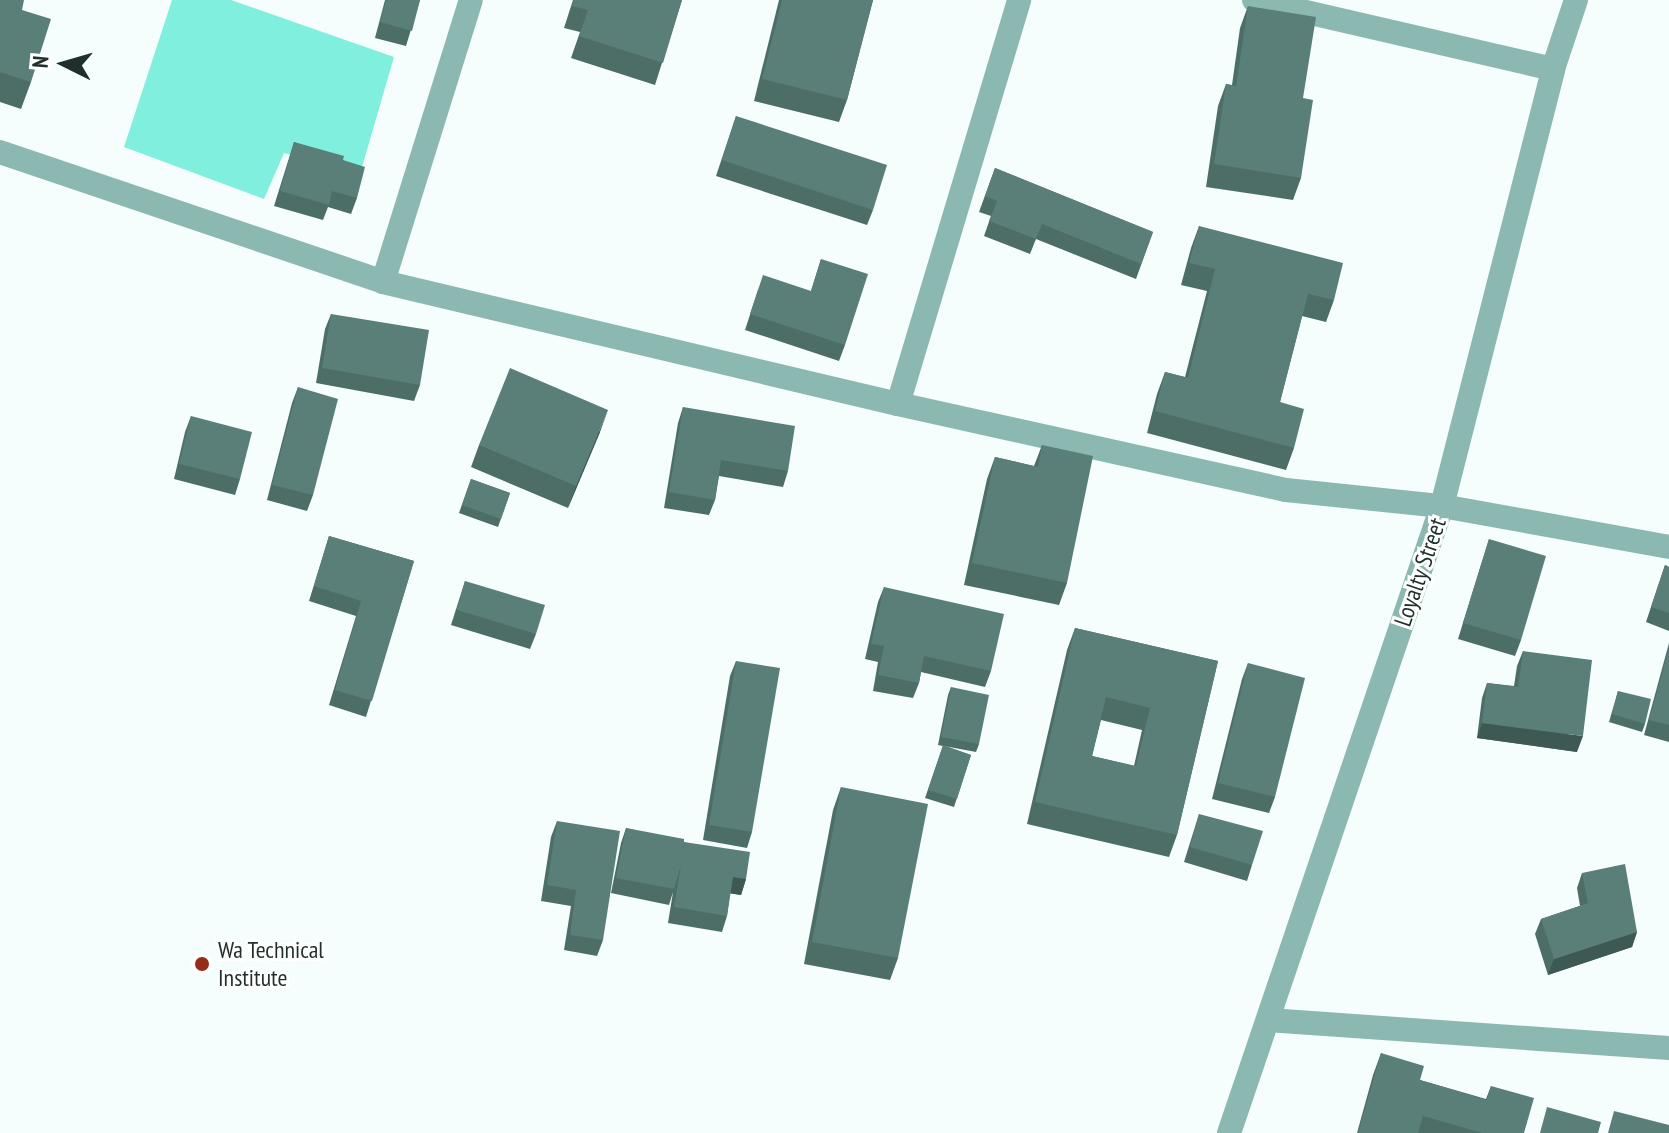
<!DOCTYPE html>
<style>
body{margin:0}
#map{position:relative;width:1669px;height:1133px;overflow:hidden;background:#f5fefc;font-family:"PT Sans Narrow",sans-serif}
div>[style]{position:absolute}
[style*='--x']{left:calc(var(--x)*1px);top:calc(var(--y)*1px);width:calc(var(--w)*1px);rotate:calc(var(--a)*1deg)}
.green>*{inset:0;background:#81efde}
.minor>*{height:24px;margin:-12px;padding:0 12px;transform-origin:12px;border-radius:12px;background:#8bb8b0}
.wall>*{inset:0;background:#4d6d67}
.shaded-wall>*{inset:0;background:#3e5954}
.building>*{inset:0;background:#597f78}
.dots>*{width:22px;height:22px;translate:-50% -50%;box-sizing:border-box;border:4px solid #fff;border-radius:50%}
span{translate:-50% -50%;white-space:nowrap;text-align:center;line-height:1.15;-webkit-text-stroke:6px #fff;paint-order:stroke}
.street-label{font-size:24px;color:#1e2f2c}
.poi-label{font-size:24px;color:#1e2f2c}
.left{translate:0 -50%;text-align:left}
.north{position:absolute;left:24px;top:24px;width:80px;height:80px;-webkit-text-stroke:6px #fff;paint-order:stroke;rotate:275deg;font-size:22px;font-weight:700;line-height:32px;text-align:center;color:#1e2f2c}
.north::after{content:'';display:block;margin:auto;width:28px;height:36px;background:#1e2f2c;clip-path:polygon(50% 0,100% 100%,50% 72%,0 100%)}
</style>
<div id="map">
<div class="green">
<div style="clip-path:polygon(172px 0,231px 0,394px 57px,360px 174px,284px 153px,264px 199px,124px 147px)"></div>
</div>
<div class="minor">
<div style="--x:1254;--y:0;--w:307;--a:13"></div>
<div style="--x:0;--y:152;--w:404;--a:18.7"></div>
<div style="--x:383;--y:282;--w:529;--a:13.33"></div>
<div style="--x:898;--y:404;--w:397;--a:12.5"></div>
<div style="--x:1286;--y:490;--w:157;--a:5.9"></div>
<div style="--x:1442;--y:506;--w:231;--a:10.2"></div>
<div style="--x:383;--y:282;--w:295;--a:-72.7"></div>
<div style="--x:898;--y:404;--w:422;--a:-73.3"></div>
<div style="--x:1268;--y:1020;--w:402;--a:4"></div>
<div style="--x:1229;--y:1133;--w:662;--a:-71.24"></div>
<div style="--x:1442;--y:506;--w:451;--a:-75.7"></div>
<div style="--x:1553;--y:69;--w:73;--a:-71.6"></div>
</div>
<div class="wall">
<div style="clip-path:polygon(0 0,22px 10px,31px 82px,21px 109px,0 102px)"></div>
<div style="clip-path:polygon(385px 0,420px 0,406px 46px,375px 38px)"></div>
<div style="clip-path:polygon(573px 0,682px 0,655px 85px,571px 58px,580px 32px,564px 28px)"></div>
<div style="clip-path:polygon(779px 0,873px 0,847px 100px,839px 122px,754px 101px)"></div>
<div style="clip-path:polygon(1248px 6px,1303px 98px,1301px 178px,1293px 200px,1206px 187px,1218px 106px,1226px 84px,1232px 85px,1240px 28px)"></div>
<div style="clip-path:polygon(736px 116px,873px 210px,867px 225px,716px 176px)"></div>
<div style="clip-path:polygon(294px 142px,343px 160px,357px 198px,351px 214px,328px 207px,323px 220px,274px 206px)"></div>
<div style="clip-path:polygon(995px 168px,1153px 232px,1136px 279px,1036px 239px,1030px 254px,984px 236px,991px 216px,979px 212px)"></div>
<div style="clip-path:polygon(1199px 226px,1334px 300px,1326px 322px,1302px 316px,1280px 402px,1294px 448px,1286px 470px,1147px 433px,1157px 394px,1165px 372px,1185px 377px,1207px 291px,1181px 285px,1191px 248px)"></div>
<div style="clip-path:polygon(821px 259px,845px 345px,839px 361px,745px 330px,758px 290px,811px 291px)"></div>
<div style="clip-path:polygon(331px 314px,420px 385px,414px 401px,316px 383px,325px 329px)"></div>
<div style="clip-path:polygon(298px 387px,313px 495px,307px 511px,267px 500px,292px 403px)"></div>
<div style="clip-path:polygon(683px 407px,788px 471px,783px 487px,719px 476px,715px 500px,709px 515px,664px 508px,678px 423px)"></div>
<div style="clip-path:polygon(191px 416px,240px 479px,235px 495px,174px 479px,185px 432px)"></div>
<div style="clip-path:polygon(600px 432px,568px 508px,471px 467px,479px 445px)"></div>
<div style="clip-path:polygon(1042px 445px,1067px 583px,1059px 605px,964px 585px,987px 479px,995px 457px,1034px 466px)"></div>
<div style="clip-path:polygon(471px 479px,510px 493px,498px 527px,459px 513px)"></div>
<div style="clip-path:polygon(329px 536px,414px 561px,366px 717px,329px 705px,356px 616px,309px 601px)"></div>
<div style="clip-path:polygon(1489px 539px,1521px 640px,1515px 656px,1458px 639px)"></div>
<div style="clip-path:polygon(1665px 565px,1669px 567px,1669px 631px,1646px 622px)"></div>
<div style="clip-path:polygon(465px 581px,536px 634px,530px 649px,451px 625px)"></div>
<div style="clip-path:polygon(884px 587px,991px 671px,985px 687px,921px 672px,919px 683px,913px 698px,873px 691px,878px 662px,865px 659px,878px 602px)"></div>
<div style="clip-path:polygon(evenodd,1075px 628px,1218px 661px,1177px 835px,1169px 857px,1027px 824px,1067px 650px,1075px 628px,1101px 720px,1142px 730px,1134px 766px,1092px 756px,1101px 720px)"></div>
<div style="clip-path:polygon(1669px 643px,1669px 742px,1644px 735px)"></div>
<div style="clip-path:polygon(1523px 651px,1577px 752px,1477px 738px,1482px 698px,1487px 683px,1514px 686px,1517px 666px)"></div>
<div style="clip-path:polygon(736px 661px,752px 832px,747px 848px,703px 840px,730px 676px)"></div>
<div style="clip-path:polygon(1248px 663px,1275px 797px,1269px 813px,1212px 799px,1242px 679px)"></div>
<div style="clip-path:polygon(951px 687px,979px 744px,976px 752px,944px 746px,971px 755px,954px 807px,925px 798px,943px 746px,938px 745px,948px 695px)"></div>
<div style="clip-path:polygon(1618px 691px,1645px 724px,1642px 732px,1609px 722px)"></div>
<div style="clip-path:polygon(841px 787px,898px 958px,890px 980px,804px 964px,833px 810px)"></div>
<div style="clip-path:polygon(1199px 814px,1252px 865px,1247px 881px,1184px 862px)"></div>
<div style="clip-path:polygon(557px 821px,603px 940px,597px 956px,564px 950px,571px 906px,541px 901px,551px 837px)"></div>
<div style="clip-path:polygon(626px 828px,684px 842px,746px 879px,741px 895px,730px 893px,727px 916px,722px 932px,668px 923px,673px 892px,669px 905px,611px 893px,621px 843px)"></div>
<div style="clip-path:polygon(1582px 873px,1637px 932px,1632px 947px,1548px 975px,1535px 934px,1541px 919px,1580px 906px,1577px 888px)"></div>
<div style="clip-path:polygon(1381px 1053px,1420px 1080px,1486px 1099px,1491px 1086px,1524px 1133px,1357px 1133px,1373px 1075px)"></div>
</div>
<div class="shaded-wall">
<div style="clip-path:polygon(608px 410px,600px 432px,568px 508px,576px 486px)"></div>
<div style="clip-path:polygon(1482px 723px,1583px 736px,1577px 752px,1477px 738px)"></div>
<div style="clip-path:polygon(733px 877px,746px 879px,741px 895px,727px 893px)"></div>
<div style="clip-path:polygon(1637px 932px,1632px 947px,1548px 975px,1554px 959px)"></div>
</div>
<div class="building">
<div style="clip-path:polygon(0 0,24px 0,22px 10px,51px 19px,31px 82px,0 72px)"></div>
<div style="clip-path:polygon(386px 0,420px 0,412px 31px,380px 22px)"></div>
<div style="clip-path:polygon(574px 0,682px 0,663px 63px,579px 36px,588px 10px,572px 6px)"></div>
<div style="clip-path:polygon(782px 0,873px 0,847px 100px,762px 79px)"></div>
<div style="clip-path:polygon(1248px 6px,1316px 17px,1303px 98px,1313px 100px,1301px 178px,1214px 164px,1226px 84px,1236px 86px)"></div>
<div style="clip-path:polygon(736px 116px,887px 165px,873px 210px,722px 160px)"></div>
<div style="clip-path:polygon(294px 142px,344px 156px,343px 160px,365px 167px,357px 198px,332px 191px,329px 205px,280px 191px)"></div>
<div style="clip-path:polygon(995px 168px,1153px 232px,1141px 264px,1042px 224px,1036px 239px,989px 221px,997px 201px,985px 196px)"></div>
<div style="clip-path:polygon(1199px 226px,1343px 263px,1334px 300px,1308px 294px,1280px 402px,1304px 409px,1294px 448px,1155px 411px,1165px 372px,1188px 378px,1215px 269px,1189px 263px)"></div>
<div style="clip-path:polygon(821px 259px,868px 274px,845px 345px,750px 314px,763px 275px,811px 291px)"></div>
<div style="clip-path:polygon(331px 314px,429px 330px,420px 385px,322px 368px)"></div>
<div style="clip-path:polygon(510px 368px,608px 410px,576px 486px,479px 445px)"></div>
<div style="clip-path:polygon(298px 387px,338px 399px,313px 495px,272px 485px)"></div>
<div style="clip-path:polygon(683px 407px,795px 426px,788px 471px,721px 460px,715px 500px,669px 492px)"></div>
<div style="clip-path:polygon(191px 416px,252px 432px,240px 479px,179px 464px)"></div>
<div style="clip-path:polygon(1042px 445px,1093px 456px,1067px 583px,972px 563px,995px 457px,1038px 467px)"></div>
<div style="clip-path:polygon(471px 479px,510px 493px,501px 519px,462px 505px)"></div>
<div style="clip-path:polygon(329px 536px,414px 561px,372px 701px,335px 690px,361px 601px,314px 586px)"></div>
<div style="clip-path:polygon(1489px 539px,1546px 556px,1521px 640px,1463px 623px)"></div>
<div style="clip-path:polygon(1665px 565px,1669px 567px,1669px 613px,1651px 607px)"></div>
<div style="clip-path:polygon(465px 581px,545px 605px,536px 634px,457px 610px)"></div>
<div style="clip-path:polygon(884px 587px,1004px 614px,991px 671px,924px 656px,919px 683px,878px 675px,884px 646px,871px 644px)"></div>
<div style="clip-path:polygon(evenodd,1075px 628px,1218px 661px,1177px 835px,1035px 802px,1075px 628px,1106px 697px,1150px 708px,1136px 766px,1092px 756px,1106px 697px)"></div>
<div style="clip-path:polygon(1669px 648px,1669px 725px,1649px 720px)"></div>
<div style="clip-path:polygon(1523px 651px,1592px 660px,1583px 736px,1482px 723px,1487px 683px,1518px 687px)"></div>
<div style="clip-path:polygon(736px 661px,780px 668px,752px 832px,709px 825px)"></div>
<div style="clip-path:polygon(1248px 663px,1305px 678px,1275px 797px,1218px 783px)"></div>
<div style="clip-path:polygon(951px 687px,989px 695px,979px 744px,941px 737px)"></div>
<div style="clip-path:polygon(1618px 691px,1651px 699px,1645px 724px,1612px 714px)"></div>
<div style="clip-path:polygon(943px 745px,971px 755px,957px 799px,928px 790px)"></div>
<div style="clip-path:polygon(841px 787px,928px 804px,898px 958px,812px 942px)"></div>
<div style="clip-path:polygon(1199px 814px,1263px 831px,1252px 865px,1190px 847px)"></div>
<div style="clip-path:polygon(557px 821px,620px 831px,603px 940px,570px 935px,576px 890px,547px 885px)"></div>
<div style="clip-path:polygon(626px 828px,684px 839px,684px 842px,750px 852px,746px 879px,733px 877px,727px 916px,674px 907px,681px 865px,674px 889px,616px 878px)"></div>
<div style="clip-path:polygon(1625px 864px,1637px 932px,1554px 959px,1541px 919px,1588px 903px,1582px 873px)"></div>
<div style="clip-path:polygon(1381px 1053px,1424px 1066px,1420px 1080px,1487px 1100px,1491px 1086px,1534px 1098px,1524px 1133px,1482px 1133px,1423px 1116px,1418px 1133px,1358px 1133px)"></div>
<div style="clip-path:polygon(1547px 1107px,1601px 1122px,1598px 1133px,1540px 1133px)"></div>
<div style="clip-path:polygon(1614px 1111px,1669px 1125px,1669px 1133px,1608px 1133px)"></div>
</div>
<div class="dots">
<div style="left:202px;top:964px;background:#962d18"></div>
</div>
<div class="street-label">
<span style="left:1420px;top:572px;rotate:-71deg">Loyalty Street</span>
</div>
<div class="poi-label">
<span class="left" style="left:218px;top:964px">Wa Technical<br>Institute</span>
</div>
<div class="north">N</div>
</div>
